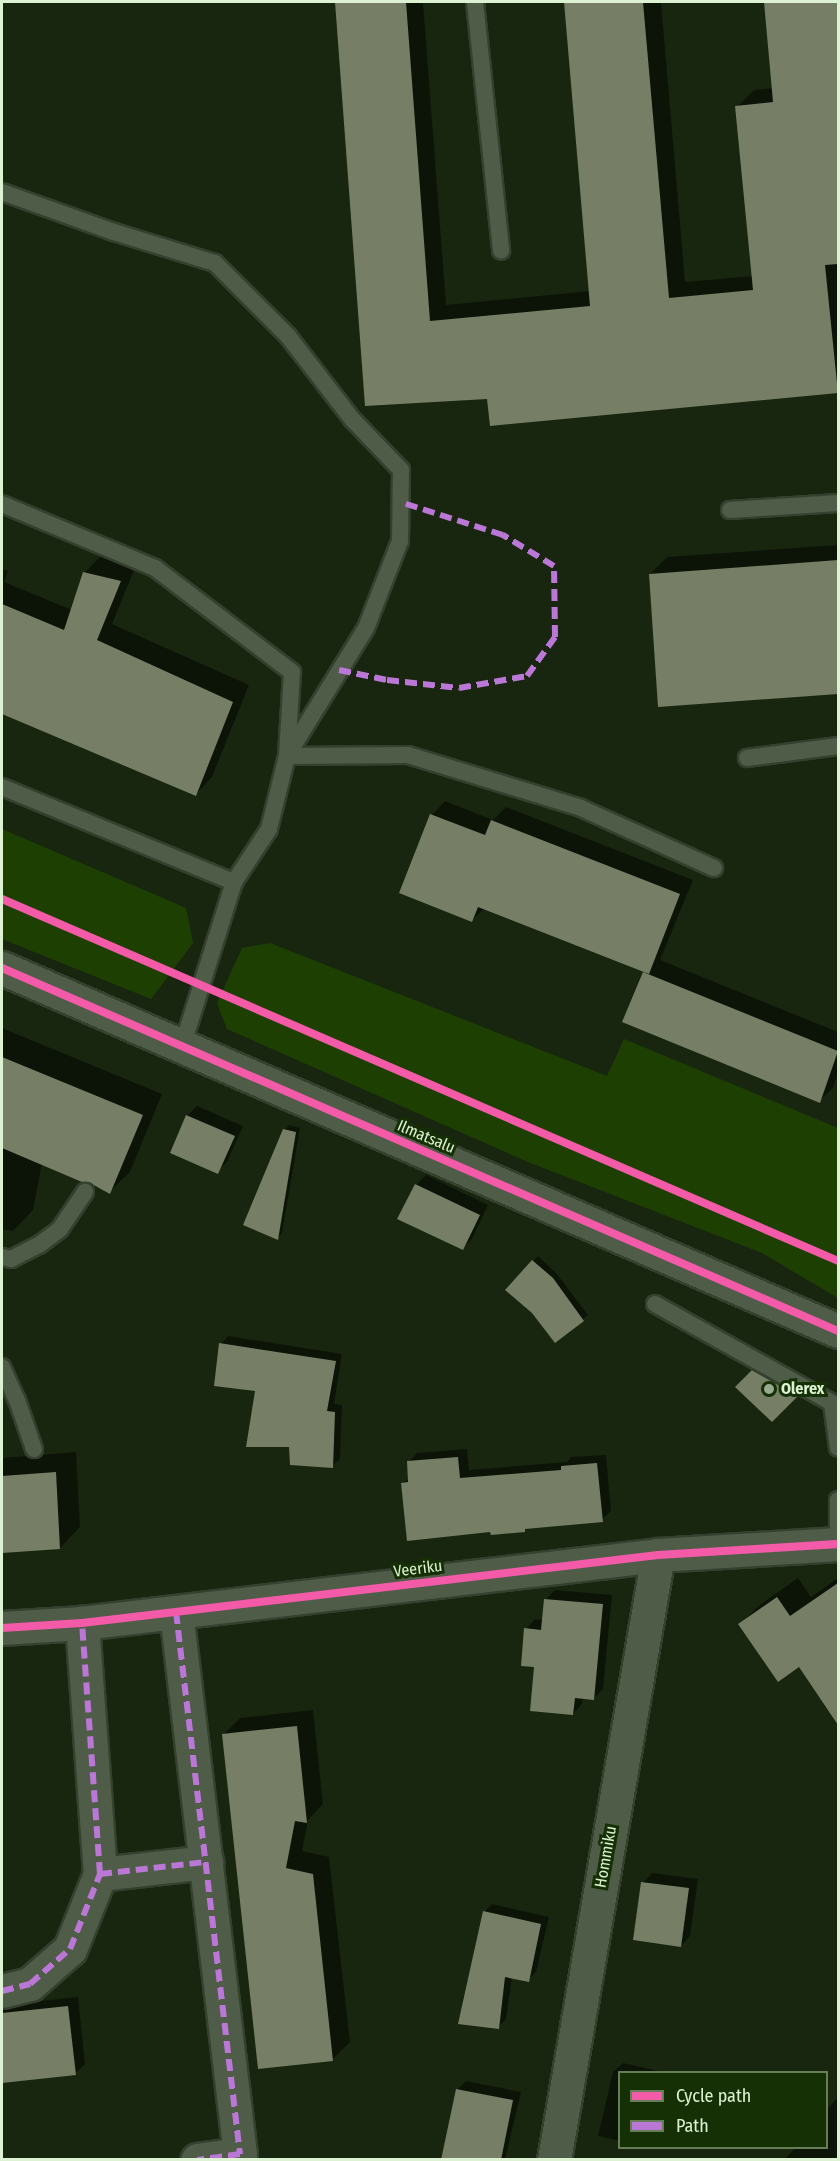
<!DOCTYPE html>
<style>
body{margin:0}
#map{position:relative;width:840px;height:2161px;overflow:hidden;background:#18260f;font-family:"Fira Sans Condensed",sans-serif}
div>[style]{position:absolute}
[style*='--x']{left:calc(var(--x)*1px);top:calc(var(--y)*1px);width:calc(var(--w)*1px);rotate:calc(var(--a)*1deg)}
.green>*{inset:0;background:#1d4002}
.shadow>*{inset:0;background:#0007}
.building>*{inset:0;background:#767f66}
.roads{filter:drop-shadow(2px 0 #35402f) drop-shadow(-2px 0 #35402f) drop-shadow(0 2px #35402f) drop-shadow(0 -2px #35402f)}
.service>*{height:16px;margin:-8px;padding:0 8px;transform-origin:8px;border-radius:8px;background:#4f5c48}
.minor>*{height:33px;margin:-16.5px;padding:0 16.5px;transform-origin:16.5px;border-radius:16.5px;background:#4f5c48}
.tertiary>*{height:33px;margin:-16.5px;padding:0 16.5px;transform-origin:16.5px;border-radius:16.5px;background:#4f5c48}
.quiet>*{height:6px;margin-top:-3px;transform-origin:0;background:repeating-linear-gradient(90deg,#ba77d6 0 12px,transparent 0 18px)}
.cycleway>*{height:8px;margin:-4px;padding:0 4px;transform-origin:4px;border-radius:4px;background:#f35aa7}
.dots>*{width:16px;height:16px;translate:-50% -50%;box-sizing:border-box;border:3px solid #163005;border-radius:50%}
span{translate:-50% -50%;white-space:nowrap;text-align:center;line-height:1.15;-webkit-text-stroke:6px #163005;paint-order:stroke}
.street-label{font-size:16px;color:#ddf2d3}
.poi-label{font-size:16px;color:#ddf2d3;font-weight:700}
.left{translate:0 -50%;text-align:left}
.frame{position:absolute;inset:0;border:3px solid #ddf2d3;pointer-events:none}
.legend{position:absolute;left:618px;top:2071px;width:210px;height:78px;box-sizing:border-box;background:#163005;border:2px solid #667e57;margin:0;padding:8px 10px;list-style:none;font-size:18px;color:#ddf2d3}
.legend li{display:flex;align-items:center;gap:12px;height:30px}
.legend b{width:30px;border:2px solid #667e57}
</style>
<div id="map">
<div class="green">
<div style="clip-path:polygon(2px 829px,186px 908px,193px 943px,151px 999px,2px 939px)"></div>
<div style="clip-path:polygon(270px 943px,607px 1076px,624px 1039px,838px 1128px,838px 1298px,762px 1253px,528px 1162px,227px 1029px,217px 1003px,242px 948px)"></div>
</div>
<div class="shadow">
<div style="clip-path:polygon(336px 2px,423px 2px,446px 305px,590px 291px,565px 2px,661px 2px,685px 282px,753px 276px,737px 107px,754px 90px,773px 88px,765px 2px,838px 2px,838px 390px,489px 398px,366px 405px)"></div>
<div style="clip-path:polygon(838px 545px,838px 693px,660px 705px,650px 574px,667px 557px)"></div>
<div style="clip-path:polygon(101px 556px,136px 565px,112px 624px,249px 685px,212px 777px,196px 794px,2px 712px,2px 569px,8px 571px,4px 582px,72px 610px,84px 573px)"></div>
<div style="clip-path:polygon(445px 801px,493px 820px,506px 807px,693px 880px,660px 960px,838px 1032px,838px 1073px,833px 1088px,819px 1101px,644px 973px,646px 971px,485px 908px,472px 920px,432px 815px)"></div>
<div style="clip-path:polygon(2px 1028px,162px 1094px,130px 1172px,109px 1192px,42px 1163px,33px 1210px,13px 1231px,2px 1229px)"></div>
<div style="clip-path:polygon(197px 1106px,243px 1126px,227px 1162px,217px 1172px,171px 1152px,188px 1115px)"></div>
<div style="clip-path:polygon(289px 1125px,300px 1128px,282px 1233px,278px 1238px,285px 1130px)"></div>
<div style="clip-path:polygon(426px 1175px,488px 1205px,472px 1239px,463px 1248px,416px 1185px)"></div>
<div style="clip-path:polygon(538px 1256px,557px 1274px,588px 1315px,555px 1341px,533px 1312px,507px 1290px)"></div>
<div style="clip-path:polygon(228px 1336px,342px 1354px,334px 1404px,342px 1405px,340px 1459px,332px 1466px,291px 1445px,256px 1390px,221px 1344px)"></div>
<div style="clip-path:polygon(757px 1366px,801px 1391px,772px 1420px,738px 1387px)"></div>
<div style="clip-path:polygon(467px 1449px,469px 1470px,567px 1462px,571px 1457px,606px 1455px,611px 1511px,602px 1520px,528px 1527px,525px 1530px,403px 1484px,410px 1477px,408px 1462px,417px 1453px)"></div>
<div style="clip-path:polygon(76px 1452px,80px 1527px,60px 1548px,2px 1552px,2px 1458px)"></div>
<div style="clip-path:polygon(798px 1578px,811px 1597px,838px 1578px,838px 1722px,799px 1665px,740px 1624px,761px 1604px)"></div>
<div style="clip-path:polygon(555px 1590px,612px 1595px,603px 1689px,593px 1699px,583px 1698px,582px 1704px,573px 1714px,535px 1666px,526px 1629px,535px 1619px,544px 1620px,546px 1599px)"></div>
<div style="clip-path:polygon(313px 1710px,323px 1804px,308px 1820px,302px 1851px,329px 1857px,350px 2042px,333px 2059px,223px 1735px,240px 1718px)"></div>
<div style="clip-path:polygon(652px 1873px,698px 1879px,690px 1936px,681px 1946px,643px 1883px)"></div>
<div style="clip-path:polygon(492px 1904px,549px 1917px,536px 1972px,528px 1980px,512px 1976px,506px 2019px,498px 2027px,484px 1912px)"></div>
<div style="clip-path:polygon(78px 1997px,85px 2064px,75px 2074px,2px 2081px,2px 2005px)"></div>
<div style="clip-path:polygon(623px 2063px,663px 2072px,620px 2072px,620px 2141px,598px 2136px,613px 2072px)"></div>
<div style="clip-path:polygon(466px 2081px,521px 2092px,505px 2160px,443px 2160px,457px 2090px)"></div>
<div style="clip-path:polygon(838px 2097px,838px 2160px,784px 2160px,795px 2148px,826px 2148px,826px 2111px)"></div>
</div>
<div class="building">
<div style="clip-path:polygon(335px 2px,406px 2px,430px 321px,590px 306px,564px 2px,643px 2px,669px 298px,753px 290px,735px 106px,773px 102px,764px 2px,838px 2px,838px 264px,825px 265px,838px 393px,490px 426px,487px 399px,365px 406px)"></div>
<div style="clip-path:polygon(838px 560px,838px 694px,658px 707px,649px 574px)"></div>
<div style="clip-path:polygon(83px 572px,121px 581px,97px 640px,233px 702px,196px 796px,2px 714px,2px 604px,64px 630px)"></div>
<div style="clip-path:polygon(430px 814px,485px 835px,491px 820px,680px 894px,649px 974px,478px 907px,472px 922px,399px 893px)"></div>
<div style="clip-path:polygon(643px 972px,838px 1051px,820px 1103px,622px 1022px)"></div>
<div style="clip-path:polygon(2px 1057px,143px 1115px,110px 1194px,90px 1183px,82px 1182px,2px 1148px)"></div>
<div style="clip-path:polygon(186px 1115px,235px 1136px,218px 1174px,170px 1153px)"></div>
<div style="clip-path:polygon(283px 1129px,296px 1132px,278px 1240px,243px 1225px)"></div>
<div style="clip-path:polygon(415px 1184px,480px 1215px,463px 1250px,397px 1219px)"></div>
<div style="clip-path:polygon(532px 1260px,553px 1278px,584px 1321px,555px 1343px,532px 1313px,505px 1290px)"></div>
<div style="clip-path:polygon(219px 1343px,336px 1361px,327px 1411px,335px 1412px,333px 1468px,290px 1465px,289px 1447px,246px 1447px,255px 1391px,214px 1386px)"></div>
<div style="clip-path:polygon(752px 1370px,798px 1396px,772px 1422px,735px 1387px)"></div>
<div style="clip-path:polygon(458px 1457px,460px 1478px,561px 1470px,561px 1466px,597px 1463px,603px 1522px,525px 1529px,525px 1532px,491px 1535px,490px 1532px,407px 1541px,401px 1483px,408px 1482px,407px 1461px)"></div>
<div style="clip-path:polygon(56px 1472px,60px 1549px,2px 1553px,2px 1476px)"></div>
<div style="clip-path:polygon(838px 1583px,838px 1725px,799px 1667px,778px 1682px,738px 1624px,777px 1597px,790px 1616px)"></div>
<div style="clip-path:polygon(544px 1599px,603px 1604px,594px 1700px,575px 1698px,573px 1715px,530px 1711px,534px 1667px,521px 1666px,524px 1628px,541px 1630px)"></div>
<div style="clip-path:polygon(297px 1726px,307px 1823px,295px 1821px,286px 1868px,313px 1874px,333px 2061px,258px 2069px,222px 1734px)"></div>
<div style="clip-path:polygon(641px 1882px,689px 1888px,681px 1947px,633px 1940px)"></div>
<div style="clip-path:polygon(483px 1911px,541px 1924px,529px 1982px,505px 1977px,499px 2029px,458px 2024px)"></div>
<div style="clip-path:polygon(68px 2006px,76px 2075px,2px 2083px,2px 2013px)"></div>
<div style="clip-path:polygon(456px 2089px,513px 2100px,501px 2160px,441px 2160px)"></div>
</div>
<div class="roads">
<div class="service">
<div style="--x:475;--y:2;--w:250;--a:84"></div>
<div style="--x:2;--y:192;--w:119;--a:19.7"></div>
<div style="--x:114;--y:232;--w:106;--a:17.1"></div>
<div style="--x:215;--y:263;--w:103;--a:45"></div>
<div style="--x:288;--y:336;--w:105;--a:52.4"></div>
<div style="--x:352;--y:419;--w:71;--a:46.1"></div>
<div style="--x:401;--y:470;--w:71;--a:90.8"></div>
<div style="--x:400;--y:541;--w:93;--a:111.3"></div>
<div style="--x:366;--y:628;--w:150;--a:121.7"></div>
<div style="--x:2;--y:504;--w:166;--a:22.7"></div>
<div style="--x:155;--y:568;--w:172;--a:37.2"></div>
<div style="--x:292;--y:672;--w:84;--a:93.4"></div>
<div style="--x:287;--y:756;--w:75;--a:103.9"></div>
<div style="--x:269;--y:829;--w:64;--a:123.4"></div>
<div style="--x:730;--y:510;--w:108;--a:-3.7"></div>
<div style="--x:287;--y:756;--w:121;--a:-0.5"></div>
<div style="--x:408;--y:755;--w:181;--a:17"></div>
<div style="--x:581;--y:808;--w:146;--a:24.3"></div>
<div style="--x:747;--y:758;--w:92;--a:-7.5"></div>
<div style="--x:2;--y:787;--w:251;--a:22.3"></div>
<div style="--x:234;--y:882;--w:173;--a:107.5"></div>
<div style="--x:2;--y:1257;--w:9;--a:13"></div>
<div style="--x:11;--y:1259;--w:31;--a:-27"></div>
<div style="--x:39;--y:1245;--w:26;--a:-37"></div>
<div style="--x:60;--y:1229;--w:45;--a:-56"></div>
<div style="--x:655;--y:1304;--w:203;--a:29.2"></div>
<div style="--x:832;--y:1403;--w:45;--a:82.4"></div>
<div style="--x:2;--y:1367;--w:36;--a:66"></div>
<div style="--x:17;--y:1400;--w:52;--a:70.9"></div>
<div style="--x:838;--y:1500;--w:26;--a:90"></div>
</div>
<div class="minor">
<div style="--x:176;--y:1612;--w:546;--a:83.27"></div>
<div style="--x:240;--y:2154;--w:43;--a:172.1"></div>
<div style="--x:2;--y:1628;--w:80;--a:-3.6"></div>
<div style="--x:82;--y:1623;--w:580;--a:-6.73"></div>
<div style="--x:658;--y:1555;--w:180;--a:-3.5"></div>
<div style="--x:100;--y:1874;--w:107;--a:-6.5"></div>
<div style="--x:2;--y:1991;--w:29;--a:-14"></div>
<div style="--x:30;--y:1984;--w:53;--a:-41.2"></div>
<div style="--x:70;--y:1949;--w:81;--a:-68.2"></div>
<div style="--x:100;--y:1874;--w:252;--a:-94.1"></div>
<div style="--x:554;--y:2160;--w:614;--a:-80.25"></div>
</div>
<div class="tertiary">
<div style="--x:2;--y:968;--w:911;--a:23.47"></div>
</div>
</div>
<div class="quiet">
<div style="--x:339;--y:670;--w:49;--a:11.8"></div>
<div style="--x:387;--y:680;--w:72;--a:6.3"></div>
<div style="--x:459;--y:688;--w:69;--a:-10"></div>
<div style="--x:527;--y:676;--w:48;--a:-54.3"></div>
<div style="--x:555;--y:637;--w:71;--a:-90.8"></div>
<div style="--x:554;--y:566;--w:60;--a:-148.7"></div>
<div style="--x:503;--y:535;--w:108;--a:-162.2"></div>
<div style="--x:176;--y:1612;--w:546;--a:83.27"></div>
<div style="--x:240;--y:2154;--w:43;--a:172.1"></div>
<div style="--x:100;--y:1874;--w:107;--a:-6.5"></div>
<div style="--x:2;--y:1991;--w:29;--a:-14"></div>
<div style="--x:30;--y:1984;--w:53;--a:-41.2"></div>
<div style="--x:70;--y:1949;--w:81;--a:-68.2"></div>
<div style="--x:100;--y:1874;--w:252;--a:-94.1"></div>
</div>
<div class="cycleway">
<div style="--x:2;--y:899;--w:911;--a:23.41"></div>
<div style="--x:2;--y:968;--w:911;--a:23.47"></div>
<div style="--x:2;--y:1628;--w:80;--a:-3.6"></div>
<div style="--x:82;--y:1623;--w:580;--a:-6.73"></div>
<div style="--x:658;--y:1555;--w:180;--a:-3.5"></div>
</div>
<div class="dots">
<div style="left:769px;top:1389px;background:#98ab8e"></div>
</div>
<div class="street-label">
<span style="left:426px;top:1137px;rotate:23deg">Ilmatsalu</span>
<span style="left:418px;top:1569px;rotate:-7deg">Veeriku</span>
<span style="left:606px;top:1857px;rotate:-80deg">Hommiku</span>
</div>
<div class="poi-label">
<span class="left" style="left:781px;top:1389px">Olerex</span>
</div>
<div class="frame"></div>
<ul class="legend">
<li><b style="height:8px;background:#f35aa7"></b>Cycle path</li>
<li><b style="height:8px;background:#ba77d6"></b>Path</li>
</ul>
</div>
